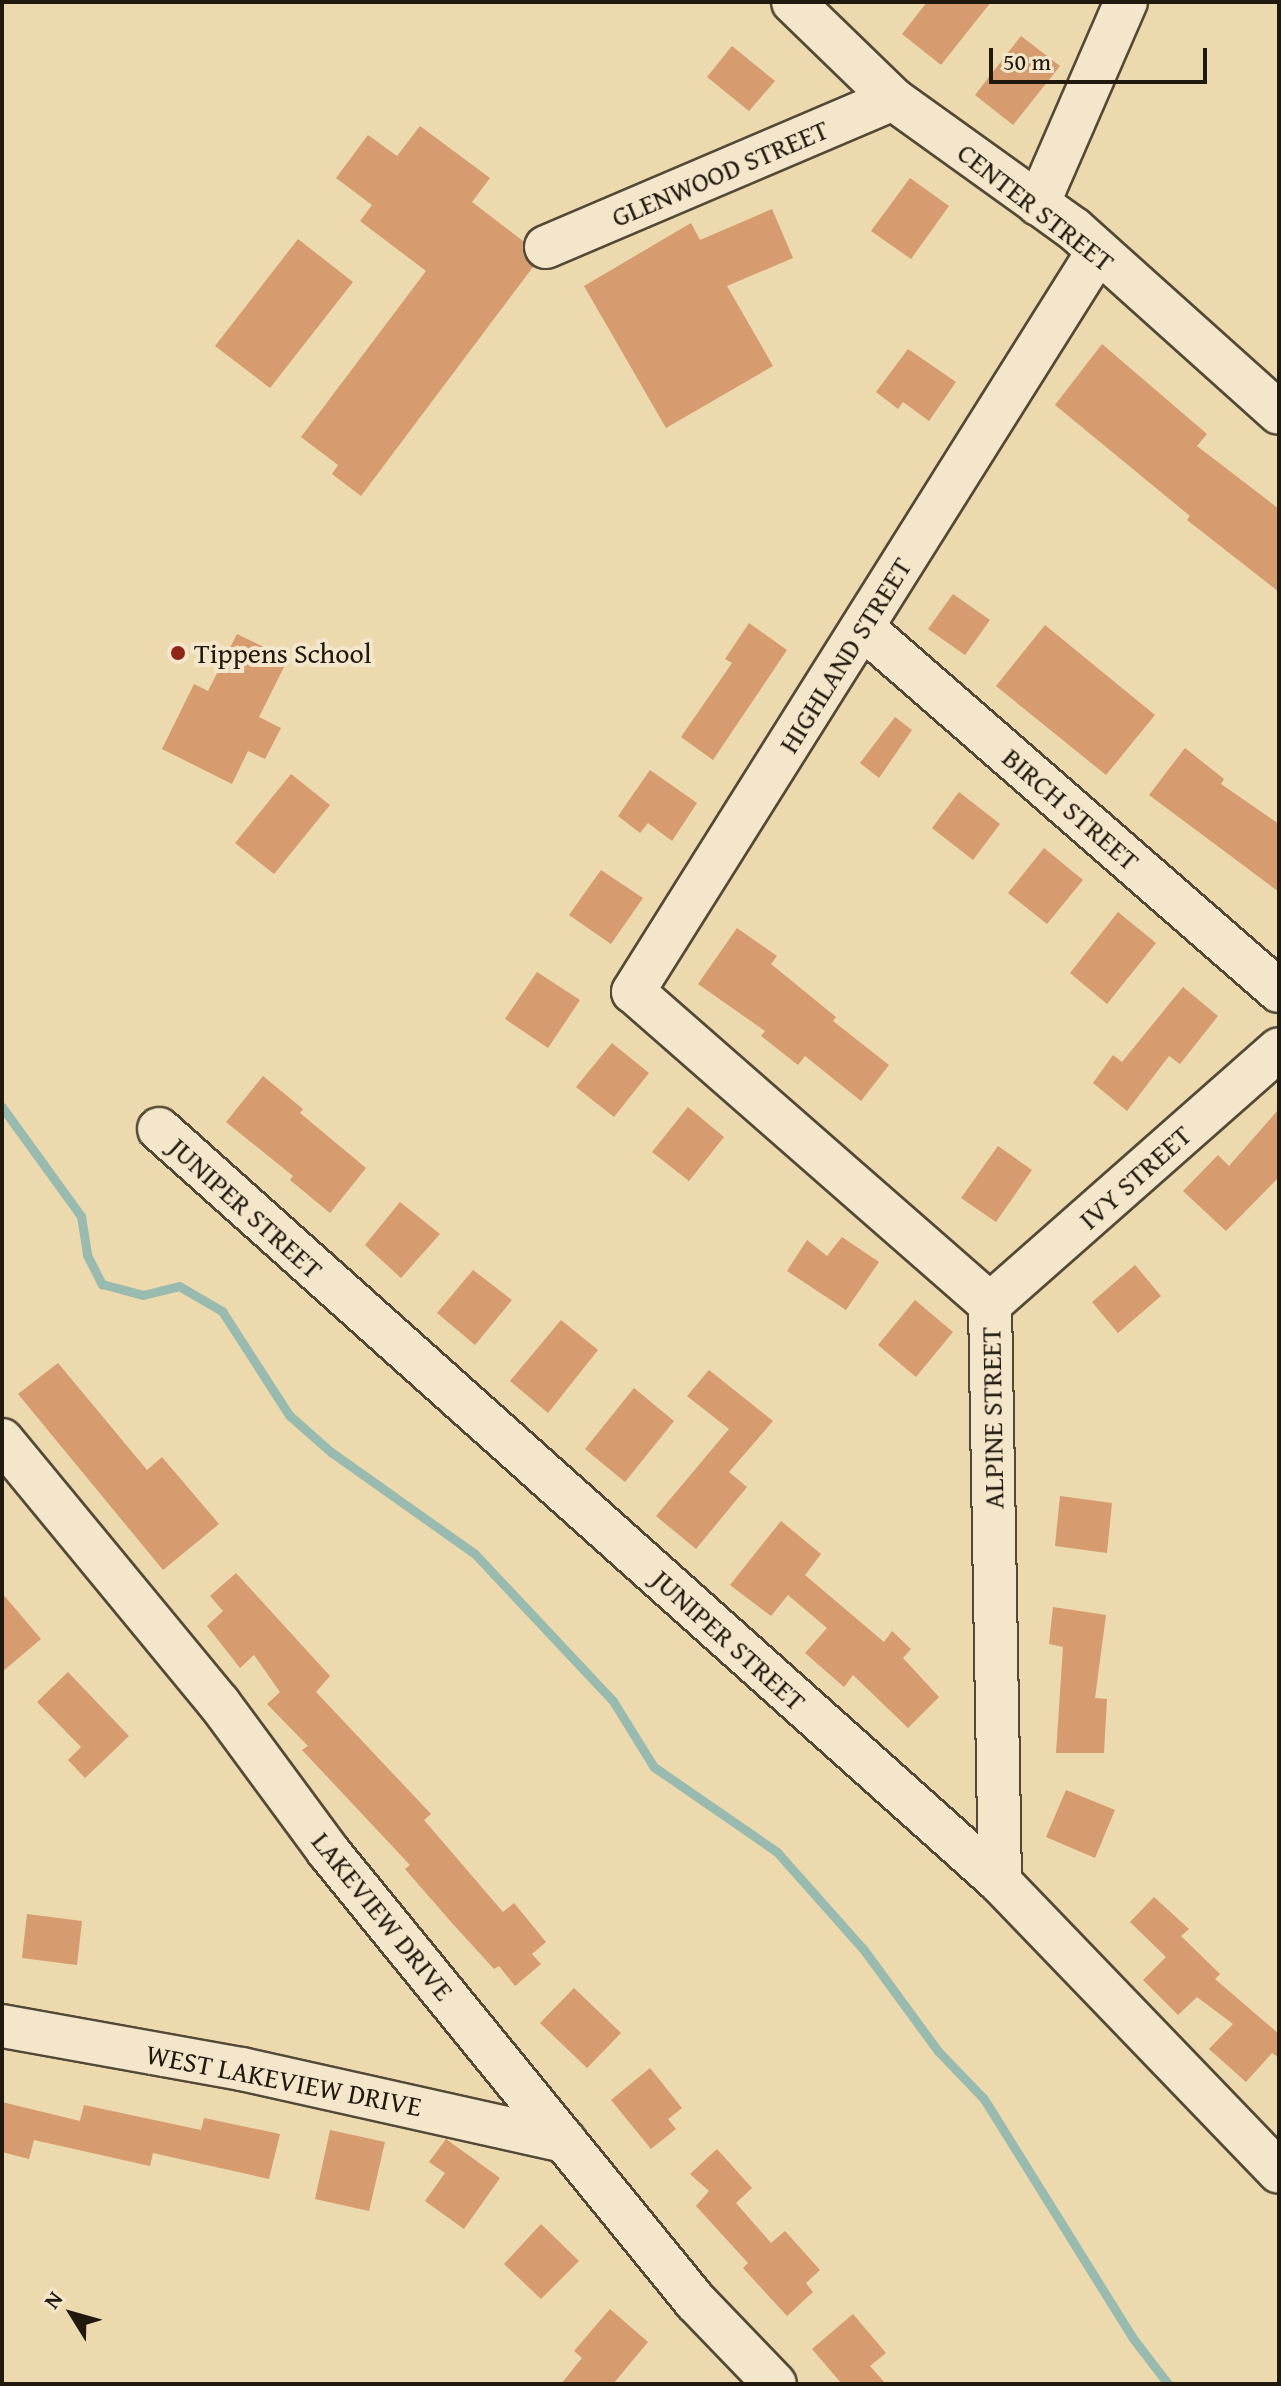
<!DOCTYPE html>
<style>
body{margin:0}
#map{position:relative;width:1281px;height:2386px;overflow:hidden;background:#ecd9ae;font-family:"Gentium Book Plus",serif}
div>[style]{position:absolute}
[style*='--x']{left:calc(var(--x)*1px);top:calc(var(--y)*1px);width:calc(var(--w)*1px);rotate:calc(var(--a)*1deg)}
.stream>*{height:9px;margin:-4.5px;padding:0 4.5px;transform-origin:4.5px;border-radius:4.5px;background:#99baaf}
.building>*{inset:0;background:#d69b6f}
.roads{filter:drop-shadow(2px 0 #544936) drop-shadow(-2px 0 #544936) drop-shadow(0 2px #544936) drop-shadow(0 -2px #544936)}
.minor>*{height:42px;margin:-21px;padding:0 21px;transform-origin:21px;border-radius:21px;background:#f3e6ca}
.dots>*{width:22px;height:22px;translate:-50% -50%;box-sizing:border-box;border:4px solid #f3e6ca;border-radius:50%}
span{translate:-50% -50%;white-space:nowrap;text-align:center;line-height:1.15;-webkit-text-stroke:8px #f3e6ca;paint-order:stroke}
.street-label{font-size:28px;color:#21190e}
.poi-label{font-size:28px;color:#21190e}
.left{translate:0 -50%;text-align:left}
.frame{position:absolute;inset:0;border:4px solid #21190e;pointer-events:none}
.north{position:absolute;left:32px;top:2274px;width:80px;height:80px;-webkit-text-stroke:6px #f3e6ca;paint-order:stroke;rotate:307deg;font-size:22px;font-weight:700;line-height:32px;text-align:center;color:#21190e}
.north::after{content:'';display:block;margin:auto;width:28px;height:36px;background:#21190e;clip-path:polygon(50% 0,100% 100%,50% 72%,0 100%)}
.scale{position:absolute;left:989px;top:48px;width:218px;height:36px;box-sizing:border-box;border:4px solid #21190e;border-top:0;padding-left:10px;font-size:24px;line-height:28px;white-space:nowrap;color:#21190e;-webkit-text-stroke:6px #f3e6ca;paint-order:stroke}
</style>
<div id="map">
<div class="stream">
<div style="--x:2;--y:1107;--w:135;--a:54.1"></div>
<div style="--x:81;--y:1216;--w:39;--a:81"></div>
<div style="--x:87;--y:1255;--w:33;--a:63"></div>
<div style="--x:102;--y:1284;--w:42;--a:15"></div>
<div style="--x:143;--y:1295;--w:37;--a:-14"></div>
<div style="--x:179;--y:1286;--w:50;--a:30.2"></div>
<div style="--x:222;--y:1311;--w:124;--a:57.2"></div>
<div style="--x:289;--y:1415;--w:56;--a:41.4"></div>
<div style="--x:331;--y:1452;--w:176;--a:35.3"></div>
<div style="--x:475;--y:1554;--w:202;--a:46.8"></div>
<div style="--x:613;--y:1701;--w:78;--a:58.2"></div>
<div style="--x:654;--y:1767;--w:150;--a:34.6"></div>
<div style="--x:777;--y:1852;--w:131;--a:48.4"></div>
<div style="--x:864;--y:1950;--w:125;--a:53.8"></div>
<div style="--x:938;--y:2051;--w:66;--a:46.2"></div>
<div style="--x:984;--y:2099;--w:280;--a:58.1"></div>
<div style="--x:1132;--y:2337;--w:59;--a:52.5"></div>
</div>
<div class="building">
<div style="clip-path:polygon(927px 2px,991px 2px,941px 65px,902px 34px)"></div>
<div style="clip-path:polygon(1021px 36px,1060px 66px,1013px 125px,975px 95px)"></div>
<div style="clip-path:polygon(732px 46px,775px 81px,749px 111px,707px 77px)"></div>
<div style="clip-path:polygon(420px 126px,490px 178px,472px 202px,523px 241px,524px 256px,533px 267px,361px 496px,332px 474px,338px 465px,301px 437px,426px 271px,360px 221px,372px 205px,336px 178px,368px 135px,397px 156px)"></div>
<div style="clip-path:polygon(910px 178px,949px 206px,911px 259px,871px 231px)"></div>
<div style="clip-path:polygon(772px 209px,793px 258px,727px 286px,773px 366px,666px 428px,584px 286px,691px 223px,700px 240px)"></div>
<div style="clip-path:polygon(298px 239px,353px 282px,270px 388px,215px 346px)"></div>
<div style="clip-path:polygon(1102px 344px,1207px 434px,1197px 446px,1279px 509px,1279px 592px,1187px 520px,1190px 516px,1055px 405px)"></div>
<div style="clip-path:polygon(908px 349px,956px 382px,929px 421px,903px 402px,898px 409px,876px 392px)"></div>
<div style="clip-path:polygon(953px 594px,990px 620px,965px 655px,928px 629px)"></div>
<div style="clip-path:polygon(749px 623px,787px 650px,713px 760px,681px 737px,732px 663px,725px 659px)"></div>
<div style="clip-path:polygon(1045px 625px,1155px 715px,1106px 775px,996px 686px)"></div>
<div style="clip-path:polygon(237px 634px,288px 659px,259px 717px,281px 728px,265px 759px,248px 751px,232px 784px,162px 749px,194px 684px,208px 691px)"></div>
<div style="clip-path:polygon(895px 717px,912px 730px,879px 778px,860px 763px)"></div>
<div style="clip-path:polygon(1185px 748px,1224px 779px,1221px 784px,1279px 824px,1279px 892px,1149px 795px)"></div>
<div style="clip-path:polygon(650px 770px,697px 803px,672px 841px,648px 823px,640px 833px,618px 816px)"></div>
<div style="clip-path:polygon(291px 774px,330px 805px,274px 874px,235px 843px)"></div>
<div style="clip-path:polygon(959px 792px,1000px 824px,973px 860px,932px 828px)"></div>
<div style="clip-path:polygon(1044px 848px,1083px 880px,1047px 924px,1008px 893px)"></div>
<div style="clip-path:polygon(601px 870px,643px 898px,611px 944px,569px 915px)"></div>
<div style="clip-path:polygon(1118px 912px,1156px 943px,1107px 1004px,1070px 973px)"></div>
<div style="clip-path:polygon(737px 928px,777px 956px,771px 964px,836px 1017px,833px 1021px,889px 1065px,861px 1101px,805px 1056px,798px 1065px,761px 1036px,765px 1031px,698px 984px)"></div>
<div style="clip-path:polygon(537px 972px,580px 1000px,548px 1048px,505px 1019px)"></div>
<div style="clip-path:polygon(1183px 987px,1218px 1016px,1180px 1064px,1169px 1056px,1127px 1111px,1093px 1083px,1113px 1055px,1122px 1062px)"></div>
<div style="clip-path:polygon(612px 1043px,649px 1073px,614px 1117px,576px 1087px)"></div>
<div style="clip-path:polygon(263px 1076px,303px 1109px,300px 1113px,366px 1168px,330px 1213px,290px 1180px,293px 1176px,226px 1122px)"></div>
<div style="clip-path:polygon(688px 1107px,724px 1137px,689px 1181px,652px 1152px)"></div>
<div style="clip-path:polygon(1279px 1109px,1279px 1177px,1226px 1231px,1183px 1191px,1218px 1155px,1229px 1166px)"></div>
<div style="clip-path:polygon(998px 1146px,1032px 1170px,996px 1222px,961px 1198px)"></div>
<div style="clip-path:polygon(400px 1202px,440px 1234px,401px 1278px,365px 1245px)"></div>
<div style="clip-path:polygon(842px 1237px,879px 1262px,846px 1310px,787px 1271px,807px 1240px,827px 1256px)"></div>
<div style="clip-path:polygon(1135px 1265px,1161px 1296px,1118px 1333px,1092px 1302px)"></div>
<div style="clip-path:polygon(473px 1270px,512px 1300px,475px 1345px,437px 1313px)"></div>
<div style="clip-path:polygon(915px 1300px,953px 1332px,916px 1377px,878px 1345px)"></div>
<div style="clip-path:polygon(561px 1320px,598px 1350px,548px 1413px,510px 1381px)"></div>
<div style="clip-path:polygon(58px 1363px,147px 1470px,162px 1457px,219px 1524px,163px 1570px,18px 1394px)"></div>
<div style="clip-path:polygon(709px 1370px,773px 1421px,729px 1472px,747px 1487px,696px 1549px,656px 1516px,729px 1429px,687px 1396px)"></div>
<div style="clip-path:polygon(634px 1388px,674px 1421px,625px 1482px,585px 1449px)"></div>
<div style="clip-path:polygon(1060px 1496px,1112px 1503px,1107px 1553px,1055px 1546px)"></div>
<div style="clip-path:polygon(781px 1521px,821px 1554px,805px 1575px,884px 1642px,892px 1631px,911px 1649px,903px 1658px,939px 1697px,908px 1728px,853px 1675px,844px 1687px,805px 1653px,827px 1628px,788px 1595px,771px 1616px,730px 1585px)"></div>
<div style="clip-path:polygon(236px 1573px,330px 1676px,316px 1692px,431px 1814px,424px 1820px,503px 1912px,514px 1903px,546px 1942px,532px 1954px,541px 1964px,515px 1986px,499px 1966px,494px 1969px,452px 1923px,405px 1869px,410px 1865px,302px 1750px,308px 1746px,267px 1704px,280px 1692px,254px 1655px,240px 1668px,207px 1626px,223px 1611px,210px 1596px)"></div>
<div style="clip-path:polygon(2px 1593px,41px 1639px,2px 1672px)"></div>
<div style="clip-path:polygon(1053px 1607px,1106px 1615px,1095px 1698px,1107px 1699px,1104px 1753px,1056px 1753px,1063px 1647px,1049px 1644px)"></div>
<div style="clip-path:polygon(68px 1672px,129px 1736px,85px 1778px,68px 1760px,81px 1747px,37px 1702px)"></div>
<div style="clip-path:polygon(1066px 1790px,1115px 1810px,1095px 1858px,1046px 1837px)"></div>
<div style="clip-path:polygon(1154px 1897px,1189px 1929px,1181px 1936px,1220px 1974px,1215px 1979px,1279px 2034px,1279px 2058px,1272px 2053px,1246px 2082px,1209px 2049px,1233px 2024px,1197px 1997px,1178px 2015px,1143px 1980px,1166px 1957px,1130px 1922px)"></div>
<div style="clip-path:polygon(27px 1914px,82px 1921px,77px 1965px,22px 1958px)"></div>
<div style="clip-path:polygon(574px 1988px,621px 2033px,587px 2068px,540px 2023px)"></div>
<div style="clip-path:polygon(650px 2068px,682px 2108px,668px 2119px,676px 2129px,651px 2149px,611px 2100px)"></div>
<div style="clip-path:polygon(2px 2102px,80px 2121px,84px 2105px,201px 2130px,204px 2118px,280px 2134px,269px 2179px,153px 2153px,150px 2166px,34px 2140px,29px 2159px,2px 2152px)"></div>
<div style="clip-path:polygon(330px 2130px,385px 2142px,369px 2211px,315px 2199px)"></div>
<div style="clip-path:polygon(446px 2139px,500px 2178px,464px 2229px,425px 2201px,445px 2173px,429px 2162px)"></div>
<div style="clip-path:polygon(717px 2149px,752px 2188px,736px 2203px,771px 2243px,785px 2231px,820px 2270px,806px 2283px,813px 2292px,787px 2316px,743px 2268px,748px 2263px,696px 2206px,709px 2191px,690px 2174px)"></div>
<div style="clip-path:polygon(541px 2224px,579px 2261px,541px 2299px,504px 2264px)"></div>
<div style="clip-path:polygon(610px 2309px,648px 2342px,613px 2384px,561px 2384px,582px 2358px,574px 2351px)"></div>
<div style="clip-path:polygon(853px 2314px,886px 2353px,870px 2366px,886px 2384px,842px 2384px,812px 2349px)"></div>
</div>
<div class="roads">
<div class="minor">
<div style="--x:793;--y:2;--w:139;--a:44.1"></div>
<div style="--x:893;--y:99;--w:223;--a:35.7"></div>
<div style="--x:1074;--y:229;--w:275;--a:41.9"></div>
<div style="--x:1038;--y:204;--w:220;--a:-66.5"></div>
<div style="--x:546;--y:247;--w:377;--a:-23.1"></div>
<div style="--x:863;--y:628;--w:552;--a:41.11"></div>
<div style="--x:159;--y:1129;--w:1129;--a:41.84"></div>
<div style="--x:1000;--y:1882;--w:402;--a:46.1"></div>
<div style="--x:990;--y:1304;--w:385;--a:-41.4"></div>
<div style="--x:2;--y:1440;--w:341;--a:50.5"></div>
<div style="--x:219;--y:1703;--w:184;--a:53.6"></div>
<div style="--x:328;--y:1851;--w:581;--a:50.8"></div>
<div style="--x:695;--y:2301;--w:115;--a:46.1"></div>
<div style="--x:1000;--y:1882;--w:578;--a:-90.99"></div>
<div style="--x:990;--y:1304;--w:474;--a:-138.8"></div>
<div style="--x:633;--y:992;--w:873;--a:-57.88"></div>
<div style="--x:2;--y:2026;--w:244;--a:10.2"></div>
<div style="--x:242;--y:2069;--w:331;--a:12.6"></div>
</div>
</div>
<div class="dots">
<div style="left:178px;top:653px;background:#8f2418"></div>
</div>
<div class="street-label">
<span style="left:720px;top:173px;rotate:-23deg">GLENWOOD STREET</span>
<span style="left:1036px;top:207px;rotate:38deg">CENTER STREET</span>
<span style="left:845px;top:655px;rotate:-58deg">HIGHLAND STREET</span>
<span style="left:1071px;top:809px;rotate:41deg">BIRCH STREET</span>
<span style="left:1135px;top:1177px;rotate:-42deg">IVY STREET</span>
<span style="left:246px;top:1208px;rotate:42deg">JUNIPER STREET</span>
<span style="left:992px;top:1418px;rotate:-91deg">ALPINE STREET</span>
<span style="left:729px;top:1640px;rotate:42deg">JUNIPER STREET</span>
<span style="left:383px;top:1916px;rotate:51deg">LAKEVIEW DRIVE</span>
<span style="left:284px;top:2080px;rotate:11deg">WEST LAKEVIEW DRIVE</span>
</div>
<div class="poi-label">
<span class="left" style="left:194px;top:653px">Tippens School</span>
</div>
<div class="frame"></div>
<div class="north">N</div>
<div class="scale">50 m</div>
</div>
